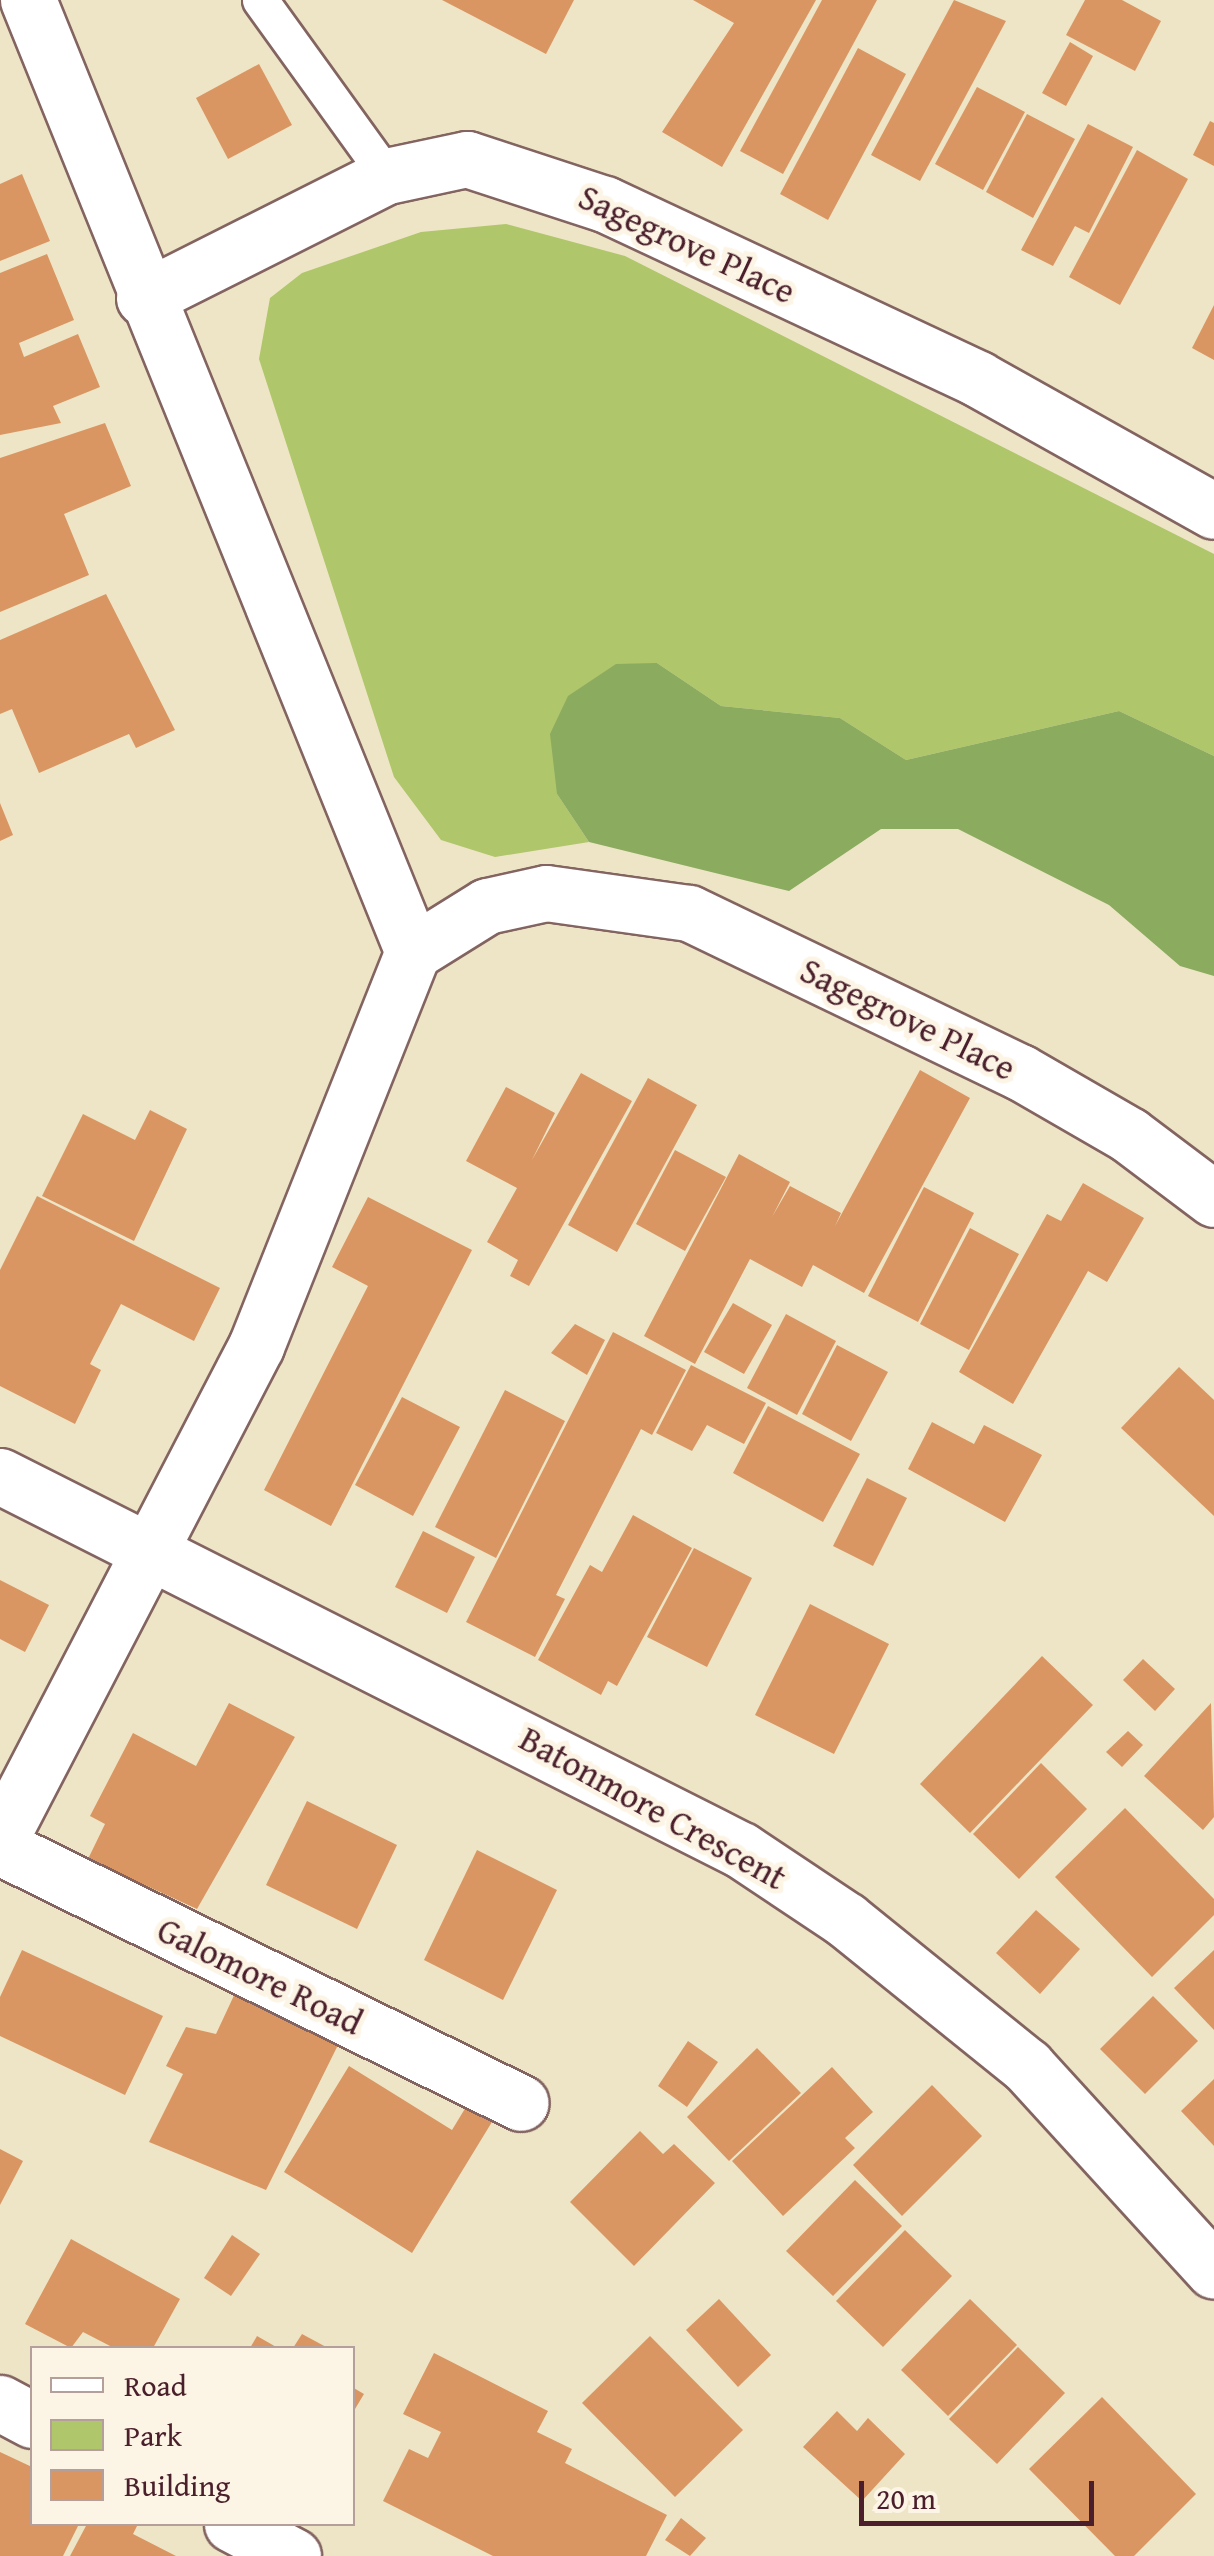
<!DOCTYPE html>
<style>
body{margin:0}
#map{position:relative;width:1214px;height:2556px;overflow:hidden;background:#eee5c6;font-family:"Gentium Book Plus",serif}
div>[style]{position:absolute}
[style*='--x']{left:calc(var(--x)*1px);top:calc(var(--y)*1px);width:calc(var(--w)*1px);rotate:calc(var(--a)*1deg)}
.green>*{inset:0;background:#afc66b}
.forest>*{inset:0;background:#8bab5f}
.building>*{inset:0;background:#da9662}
.roads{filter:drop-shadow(2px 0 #836461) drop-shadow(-2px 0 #836461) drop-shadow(0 2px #836461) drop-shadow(0 -2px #836461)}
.service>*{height:35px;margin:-17.5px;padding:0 17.5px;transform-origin:17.5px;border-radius:17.5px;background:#fff}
.minor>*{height:55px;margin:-27.5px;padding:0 27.5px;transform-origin:27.5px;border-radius:27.5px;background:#fff}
span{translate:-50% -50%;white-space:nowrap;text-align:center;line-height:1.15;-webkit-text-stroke:10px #fcf5e5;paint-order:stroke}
.street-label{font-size:35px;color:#4a1f2b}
.legend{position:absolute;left:30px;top:2346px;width:325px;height:180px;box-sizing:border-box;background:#fcf5e5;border:2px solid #b59f9b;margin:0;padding:12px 18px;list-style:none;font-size:30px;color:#4a1f2b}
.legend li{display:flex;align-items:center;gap:20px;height:50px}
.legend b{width:50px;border:2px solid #b59f9b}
.scale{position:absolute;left:859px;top:2481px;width:235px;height:45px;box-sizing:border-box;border:5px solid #4a1f2b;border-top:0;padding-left:12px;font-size:30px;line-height:35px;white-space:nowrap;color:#4a1f2b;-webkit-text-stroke:8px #fcf5e5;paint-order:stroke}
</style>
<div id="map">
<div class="green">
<div style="clip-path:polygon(506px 224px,625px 256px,1214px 554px,1214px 756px,1119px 711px,906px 760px,840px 718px,721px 706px,657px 663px,557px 794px,589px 842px,495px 857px,441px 840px,394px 777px,259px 359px,270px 298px,302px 273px,421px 232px)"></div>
</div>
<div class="forest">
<div style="clip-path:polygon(657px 663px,721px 706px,840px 718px,906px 760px,1119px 711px,1214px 756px,1214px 976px,1180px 966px,1109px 905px,958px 829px,881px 829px,789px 891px,589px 842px,557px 794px,550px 734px,568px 696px,616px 664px)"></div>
</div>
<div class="building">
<div style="clip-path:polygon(442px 0,574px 0,546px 54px)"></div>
<div style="clip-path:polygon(693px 0,816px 0,722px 167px,662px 132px,734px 23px)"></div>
<div style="clip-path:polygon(822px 0,877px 0,783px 174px,740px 151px)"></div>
<div style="clip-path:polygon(954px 0,1006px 21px,920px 181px,871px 155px)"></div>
<div style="clip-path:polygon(1085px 0,1122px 0,1161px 21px,1135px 71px,1066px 35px)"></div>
<div style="clip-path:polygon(1070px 42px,1093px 56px,1066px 106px,1042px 93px)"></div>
<div style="clip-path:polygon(858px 48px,906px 74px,828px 220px,780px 194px)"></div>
<div style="clip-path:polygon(259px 64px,292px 125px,228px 159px,196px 98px)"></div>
<div style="clip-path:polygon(977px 87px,1025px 112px,983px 190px,935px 164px)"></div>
<div style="clip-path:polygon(1027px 114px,1075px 139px,1033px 218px,986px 192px)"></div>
<div style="clip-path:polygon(1210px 121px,1214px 123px,1214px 166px,1193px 155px)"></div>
<div style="clip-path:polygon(1088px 124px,1133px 147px,1089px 233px,1075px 226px,1053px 266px,1021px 250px)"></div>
<div style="clip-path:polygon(1137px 150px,1188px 179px,1120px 305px,1069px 277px)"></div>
<div style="clip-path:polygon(22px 174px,50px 241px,0 261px,0 184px)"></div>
<div style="clip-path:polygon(47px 254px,74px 320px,19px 343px,24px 357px,78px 334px,100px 387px,53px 406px,61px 423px,0 435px,0 273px)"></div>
<div style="clip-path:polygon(1214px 305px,1214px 360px,1192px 348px)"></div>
<div style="clip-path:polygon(105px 423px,131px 486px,64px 514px,89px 575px,0 612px,0 458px)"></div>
<div style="clip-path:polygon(106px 594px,175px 730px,136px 748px,129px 734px,39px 773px,12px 709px,0 714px,0 640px)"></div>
<div style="clip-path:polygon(0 803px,13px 835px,0 841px)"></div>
<div style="clip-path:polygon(920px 1070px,970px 1098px,864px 1293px,813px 1265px,802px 1287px,750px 1259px,695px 1364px,644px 1336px,739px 1154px,790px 1182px,772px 1217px,790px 1186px,841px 1213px,835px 1226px)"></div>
<div style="clip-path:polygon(581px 1073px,632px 1101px,529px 1286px,510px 1276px,518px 1260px,487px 1242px,517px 1188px,466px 1161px,506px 1087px,555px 1113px,532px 1160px)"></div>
<div style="clip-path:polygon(648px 1078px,697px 1105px,617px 1252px,568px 1225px)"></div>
<div style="clip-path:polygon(150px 1110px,187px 1129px,134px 1241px,42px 1196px,83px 1114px,135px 1140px)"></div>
<div style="clip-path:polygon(675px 1150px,726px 1177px,685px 1251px,636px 1224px)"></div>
<div style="clip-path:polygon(1083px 1183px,1144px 1218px,1107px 1282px,1088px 1271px,1013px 1404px,959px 1372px,1047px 1214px,1061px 1221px)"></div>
<div style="clip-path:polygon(924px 1187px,974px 1213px,918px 1322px,868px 1296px)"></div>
<div style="clip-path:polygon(37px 1196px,220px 1288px,194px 1341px,121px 1304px,90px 1364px,101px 1370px,75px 1424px,0 1386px,0 1270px)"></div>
<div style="clip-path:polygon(368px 1197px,472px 1250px,331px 1526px,264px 1490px,368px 1286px,332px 1267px)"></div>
<div style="clip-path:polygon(970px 1228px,1019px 1254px,969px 1350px,920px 1324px)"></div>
<div style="clip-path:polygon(733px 1303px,772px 1325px,744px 1374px,704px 1352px)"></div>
<div style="clip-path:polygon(786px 1314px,836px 1341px,797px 1415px,747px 1388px)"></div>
<div style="clip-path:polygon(575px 1324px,605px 1340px,587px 1375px,551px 1353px)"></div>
<div style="clip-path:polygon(613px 1332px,686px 1370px,652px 1435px,641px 1429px,556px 1595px,565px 1599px,535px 1657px,466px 1622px)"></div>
<div style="clip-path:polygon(837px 1345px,888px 1372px,851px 1441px,802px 1414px)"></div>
<div style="clip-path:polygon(691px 1365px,766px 1403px,744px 1444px,707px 1425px,692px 1451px,656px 1433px)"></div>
<div style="clip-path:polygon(1179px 1367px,1214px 1400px,1214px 1516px,1121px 1428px)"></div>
<div style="clip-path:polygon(505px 1390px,565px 1421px,496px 1558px,435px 1527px)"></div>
<div style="clip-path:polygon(402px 1397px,460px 1427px,413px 1516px,355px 1485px)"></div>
<div style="clip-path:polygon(768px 1406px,860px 1454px,823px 1522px,733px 1473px)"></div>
<div style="clip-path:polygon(932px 1422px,974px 1444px,984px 1425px,1042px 1455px,1005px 1522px,908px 1469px)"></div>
<div style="clip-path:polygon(867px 1478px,907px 1498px,873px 1566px,833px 1546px)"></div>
<div style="clip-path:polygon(633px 1515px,692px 1548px,617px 1686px,608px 1681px,601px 1695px,538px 1660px,590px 1565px,602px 1572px)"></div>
<div style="clip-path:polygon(423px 1531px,475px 1557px,447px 1613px,395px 1587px)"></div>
<div style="clip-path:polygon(694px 1548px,752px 1578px,707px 1667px,647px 1637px)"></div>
<div style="clip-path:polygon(0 1580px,49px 1605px,25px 1652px,0 1639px)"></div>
<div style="clip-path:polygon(810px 1604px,889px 1644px,834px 1754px,755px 1715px)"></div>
<div style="clip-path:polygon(1042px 1656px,1093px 1705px,970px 1833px,920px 1784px)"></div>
<div style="clip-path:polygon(1143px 1659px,1175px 1689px,1155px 1711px,1123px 1680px)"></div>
<div style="clip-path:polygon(229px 1703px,295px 1737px,197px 1909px,88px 1859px,105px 1824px,90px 1816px,133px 1733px,196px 1766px)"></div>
<div style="clip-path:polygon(1211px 1703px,1214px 1817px,1203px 1830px,1144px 1776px)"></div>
<div style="clip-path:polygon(1128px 1731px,1143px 1745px,1122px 1767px,1106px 1752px)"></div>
<div style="clip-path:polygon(1041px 1763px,1087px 1809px,1019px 1879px,973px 1834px)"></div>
<div style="clip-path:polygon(307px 1801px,397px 1845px,357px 1929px,266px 1885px)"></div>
<div style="clip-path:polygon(1125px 1808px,1214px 1899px,1214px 1915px,1152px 1977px,1055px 1877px)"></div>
<div style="clip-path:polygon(477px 1850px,557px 1890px,503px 2000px,424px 1960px)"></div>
<div style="clip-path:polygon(1036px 1910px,1080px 1949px,1040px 1994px,996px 1953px)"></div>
<div style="clip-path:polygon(22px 1950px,163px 2016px,125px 2095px,0 2036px,0 1997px)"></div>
<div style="clip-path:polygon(1214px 1950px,1214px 2030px,1174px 1988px)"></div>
<div style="clip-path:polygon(237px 1989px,340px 2041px,266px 2190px,149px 2142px,183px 2074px,166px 2066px,186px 2027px,216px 2034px)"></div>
<div style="clip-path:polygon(1153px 1996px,1198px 2041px,1145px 2094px,1100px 2049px)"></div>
<div style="clip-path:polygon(688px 2041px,718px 2062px,687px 2107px,658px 2086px)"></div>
<div style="clip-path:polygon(757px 2048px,801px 2093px,729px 2161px,687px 2117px)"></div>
<div style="clip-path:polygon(349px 2066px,452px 2130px,469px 2102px,495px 2117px,412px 2253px,284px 2172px)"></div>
<div style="clip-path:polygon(832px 2067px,873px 2112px,845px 2138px,855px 2148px,783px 2216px,732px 2161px)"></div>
<div style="clip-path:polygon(1214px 2079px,1214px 2146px,1181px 2111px)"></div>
<div style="clip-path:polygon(932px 2085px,982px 2136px,902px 2216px,853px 2165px)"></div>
<div style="clip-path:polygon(640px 2131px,663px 2154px,674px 2144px,715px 2183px,634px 2266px,570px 2202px)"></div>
<div style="clip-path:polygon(0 2149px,23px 2161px,0 2205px)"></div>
<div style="clip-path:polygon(855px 2180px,902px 2226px,833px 2296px,786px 2251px)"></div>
<div style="clip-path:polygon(905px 2230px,952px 2276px,883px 2347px,836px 2301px)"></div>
<div style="clip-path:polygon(232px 2235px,260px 2254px,231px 2296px,204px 2278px)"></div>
<div style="clip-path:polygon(71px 2239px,180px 2299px,153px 2348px,114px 2348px,83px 2332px,71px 2348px,25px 2324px)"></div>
<div style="clip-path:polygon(719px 2299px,771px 2355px,738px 2387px,686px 2330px)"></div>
<div style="clip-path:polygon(970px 2299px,1017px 2345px,948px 2416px,901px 2370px)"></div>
<div style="clip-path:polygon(302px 2334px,328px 2348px,293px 2348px)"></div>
<div style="clip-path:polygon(257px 2336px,278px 2348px,250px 2348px)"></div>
<div style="clip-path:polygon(650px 2336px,743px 2430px,675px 2497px,582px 2403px)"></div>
<div style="clip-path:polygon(1018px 2347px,1065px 2393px,997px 2464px,949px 2419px)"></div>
<div style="clip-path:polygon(434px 2353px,548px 2411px,537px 2432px,572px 2449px,565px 2463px,667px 2515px,646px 2556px,493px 2556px,383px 2501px,409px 2449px,428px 2458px,441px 2432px,403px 2414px)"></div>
<div style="clip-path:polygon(352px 2387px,364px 2394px,352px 2414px)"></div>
<div style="clip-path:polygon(1102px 2397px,1196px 2494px,1134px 2556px,1115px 2556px,1029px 2469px)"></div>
<div style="clip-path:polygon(837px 2411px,857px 2431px,868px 2418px,905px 2454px,862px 2501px,803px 2447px)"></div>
<div style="clip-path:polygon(0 2452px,32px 2467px,32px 2524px,79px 2524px,63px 2556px,0 2556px)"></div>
<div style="clip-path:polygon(681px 2518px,706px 2538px,690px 2556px,665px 2540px)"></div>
<div style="clip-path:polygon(87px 2524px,138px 2524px,133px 2534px,176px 2556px,70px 2556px)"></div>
</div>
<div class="roads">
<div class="service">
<div style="--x:260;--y:0;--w:217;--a:54.2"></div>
</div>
<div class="minor">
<div style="--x:28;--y:0;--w:1027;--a:67.98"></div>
<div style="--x:144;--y:298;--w:272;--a:-26.7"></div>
<div style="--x:387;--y:176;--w:82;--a:-12"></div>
<div style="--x:467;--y:159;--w:145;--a:18.1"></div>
<div style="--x:605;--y:204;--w:412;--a:25.1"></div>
<div style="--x:978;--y:379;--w:270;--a:29.2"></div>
<div style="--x:0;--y:1476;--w:830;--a:26.78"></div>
<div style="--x:741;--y:1850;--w:126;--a:33.7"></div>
<div style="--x:846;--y:1920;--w:233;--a:38.9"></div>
<div style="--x:1027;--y:2066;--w:277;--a:47.6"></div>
<div style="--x:0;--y:1839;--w:556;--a:-62.56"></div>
<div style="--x:256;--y:1346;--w:424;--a:-68.3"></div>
<div style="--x:413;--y:952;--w:87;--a:-31.9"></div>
<div style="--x:487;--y:906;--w:60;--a:-12.4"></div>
<div style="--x:546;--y:893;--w:144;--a:8"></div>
<div style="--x:689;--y:913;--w:367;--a:25.7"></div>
<div style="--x:1020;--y:1072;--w:126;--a:30"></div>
<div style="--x:1129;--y:1135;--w:106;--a:37"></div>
<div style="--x:0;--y:1847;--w:580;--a:26.17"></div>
<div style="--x:0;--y:2403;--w:36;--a:28"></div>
<div style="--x:232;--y:2524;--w:69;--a:27.7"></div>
</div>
</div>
<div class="street-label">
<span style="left:687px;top:244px;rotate:25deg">Sagegrove Place</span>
<span style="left:908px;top:1019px;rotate:26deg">Sagegrove Place</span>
<span style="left:653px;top:1808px;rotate:29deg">Batonmore Crescent</span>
<span style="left:260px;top:1976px;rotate:26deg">Galomore Road</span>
</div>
<ul class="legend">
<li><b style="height:12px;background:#fff"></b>Road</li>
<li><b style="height:28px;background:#afc66b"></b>Park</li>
<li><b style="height:28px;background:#da9662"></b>Building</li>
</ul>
<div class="scale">20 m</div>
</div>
